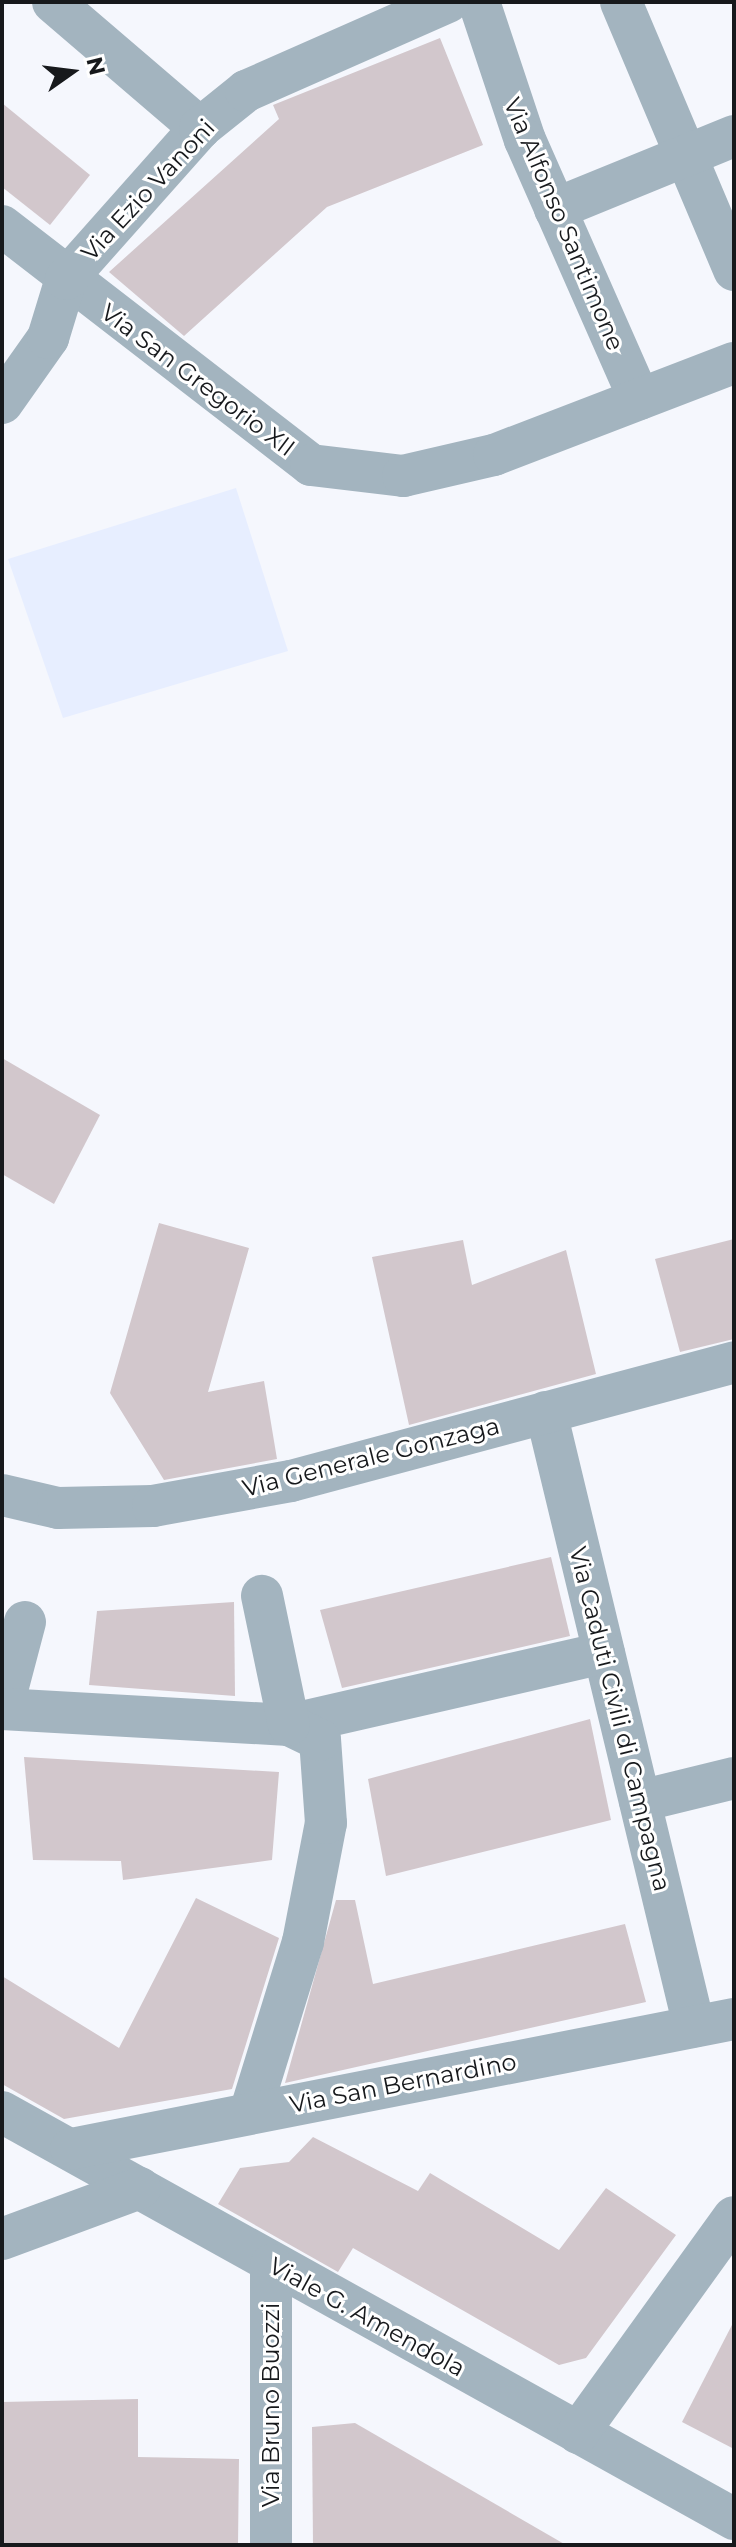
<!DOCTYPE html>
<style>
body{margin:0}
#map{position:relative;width:736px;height:2547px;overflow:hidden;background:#f5f7fd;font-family:Montserrat,sans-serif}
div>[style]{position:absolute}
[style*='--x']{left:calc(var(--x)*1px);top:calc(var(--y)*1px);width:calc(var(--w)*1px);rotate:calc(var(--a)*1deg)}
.built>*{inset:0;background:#e7eeff}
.building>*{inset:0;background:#d2c7cc}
.minor>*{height:42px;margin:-21px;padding:0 21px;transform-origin:21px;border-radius:21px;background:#a3b4bf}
span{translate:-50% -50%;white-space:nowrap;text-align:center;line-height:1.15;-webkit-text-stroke:6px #fff;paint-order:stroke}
.street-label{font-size:24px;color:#17191c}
.frame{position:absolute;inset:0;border:4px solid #17191c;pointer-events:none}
.north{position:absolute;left:32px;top:32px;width:80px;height:80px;-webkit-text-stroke:6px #fff;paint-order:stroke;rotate:76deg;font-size:22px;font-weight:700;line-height:32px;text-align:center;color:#17191c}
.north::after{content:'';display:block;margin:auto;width:28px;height:36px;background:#17191c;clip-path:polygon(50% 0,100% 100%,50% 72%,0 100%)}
</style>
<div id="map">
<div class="built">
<div style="clip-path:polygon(236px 488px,288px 651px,63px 718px,8px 559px)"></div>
</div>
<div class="building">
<div style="clip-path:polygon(440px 38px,483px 145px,327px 207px,184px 336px,109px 272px,279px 119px,273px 105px)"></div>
<div style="clip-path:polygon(2px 103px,90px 175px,50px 225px,2px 187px)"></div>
<div style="clip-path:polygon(2px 1058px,100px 1115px,54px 1204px,2px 1174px)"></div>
<div style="clip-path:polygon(159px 1223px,249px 1248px,208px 1392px,264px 1381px,277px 1459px,164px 1480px,110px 1393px)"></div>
<div style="clip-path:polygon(734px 1239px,734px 1339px,680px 1352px,655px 1259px)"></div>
<div style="clip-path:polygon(463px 1240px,472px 1285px,566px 1250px,596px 1374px,409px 1425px,372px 1257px)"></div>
<div style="clip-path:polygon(551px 1557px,570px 1636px,342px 1688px,320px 1610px)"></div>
<div style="clip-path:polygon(234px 1602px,235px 1696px,89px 1685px,97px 1611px)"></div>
<div style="clip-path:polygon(590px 1719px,611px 1820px,386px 1876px,368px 1779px)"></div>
<div style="clip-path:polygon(24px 1757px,279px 1772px,272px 1860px,123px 1880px,121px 1861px,33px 1860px)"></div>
<div style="clip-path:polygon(196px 1898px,279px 1938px,232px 2089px,64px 2119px,2px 2084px,2px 1976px,119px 2048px)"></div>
<div style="clip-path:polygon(336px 1900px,355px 1900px,373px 1984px,625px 1924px,646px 2002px,285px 2083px)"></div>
<div style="clip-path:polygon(313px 2137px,418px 2191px,430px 2173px,559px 2250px,606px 2188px,676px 2235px,586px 2358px,559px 2365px,353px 2248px,338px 2272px,218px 2204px,240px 2168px,289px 2162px)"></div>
<div style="clip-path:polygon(734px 2321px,734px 2449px,682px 2422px)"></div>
<div style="clip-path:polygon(138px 2399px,138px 2457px,239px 2459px,238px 2545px,2px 2545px,2px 2402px)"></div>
<div style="clip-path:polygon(355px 2423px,566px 2545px,313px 2545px,312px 2427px)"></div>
</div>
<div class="minor">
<div style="--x:53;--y:2;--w:194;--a:40.6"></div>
<div style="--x:479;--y:2;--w:145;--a:71.6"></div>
<div style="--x:525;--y:140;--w:283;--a:66.2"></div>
<div style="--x:621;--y:2;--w:291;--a:67.1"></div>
<div style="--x:555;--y:209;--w:193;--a:-22.2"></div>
<div style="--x:2;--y:226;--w:391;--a:37.7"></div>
<div style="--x:311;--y:465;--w:93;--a:6.8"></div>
<div style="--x:403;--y:476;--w:93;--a:-13"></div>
<div style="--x:494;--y:455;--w:257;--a:-21"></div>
<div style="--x:2;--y:403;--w:80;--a:-54.7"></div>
<div style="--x:48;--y:338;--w:62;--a:-73"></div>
<div style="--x:66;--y:279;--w:202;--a:-48.4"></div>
<div style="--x:200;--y:128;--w:59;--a:-38.8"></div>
<div style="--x:246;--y:91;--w:221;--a:-23.8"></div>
<div style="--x:546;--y:1412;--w:632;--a:76.45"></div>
<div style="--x:2;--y:1495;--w:57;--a:13.1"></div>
<div style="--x:58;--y:1508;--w:95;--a:-1.2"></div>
<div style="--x:153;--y:1506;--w:140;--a:-10.3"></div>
<div style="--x:291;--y:1481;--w:459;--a:-15"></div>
<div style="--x:25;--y:1622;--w:90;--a:104.8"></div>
<div style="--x:2;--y:1709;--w:287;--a:3.2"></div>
<div style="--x:289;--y:1725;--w:323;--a:-12.9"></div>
<div style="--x:640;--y:1801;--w:97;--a:-13.7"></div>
<div style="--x:2;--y:2112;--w:838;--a:29.07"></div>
<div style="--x:250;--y:2113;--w:179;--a:-72.8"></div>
<div style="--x:303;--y:1942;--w:121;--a:-79.1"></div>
<div style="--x:326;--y:1823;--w:83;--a:-94.1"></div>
<div style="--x:320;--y:1740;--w:34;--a:-154"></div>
<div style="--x:289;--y:1725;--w:132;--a:-101.8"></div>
<div style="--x:71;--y:2149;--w:676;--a:-11.09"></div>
<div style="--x:2;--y:2239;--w:147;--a:-20.3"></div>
<div style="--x:271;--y:2265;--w:280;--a:90"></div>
<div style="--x:578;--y:2433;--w:266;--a:-54.2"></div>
</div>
<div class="street-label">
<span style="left:148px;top:190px;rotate:-47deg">Via Ezio Vanoni</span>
<span style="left:564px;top:224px;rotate:67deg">Via Alfonso Santimone</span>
<span style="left:198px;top:380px;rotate:37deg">Via San Gregorio XII</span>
<span style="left:371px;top:1457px;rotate:-14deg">Via Generale Gonzaga</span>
<span style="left:620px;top:1719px;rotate:76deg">Via Caduti Civili di Campagna</span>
<span style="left:403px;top:2083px;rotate:-11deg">Via San Bernardino</span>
<span style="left:367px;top:2317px;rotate:29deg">Viale G. Amendola</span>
<span style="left:271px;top:2405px;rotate:-90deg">Via Bruno Buozzi</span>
</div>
<div class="frame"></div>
<div class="north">N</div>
</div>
